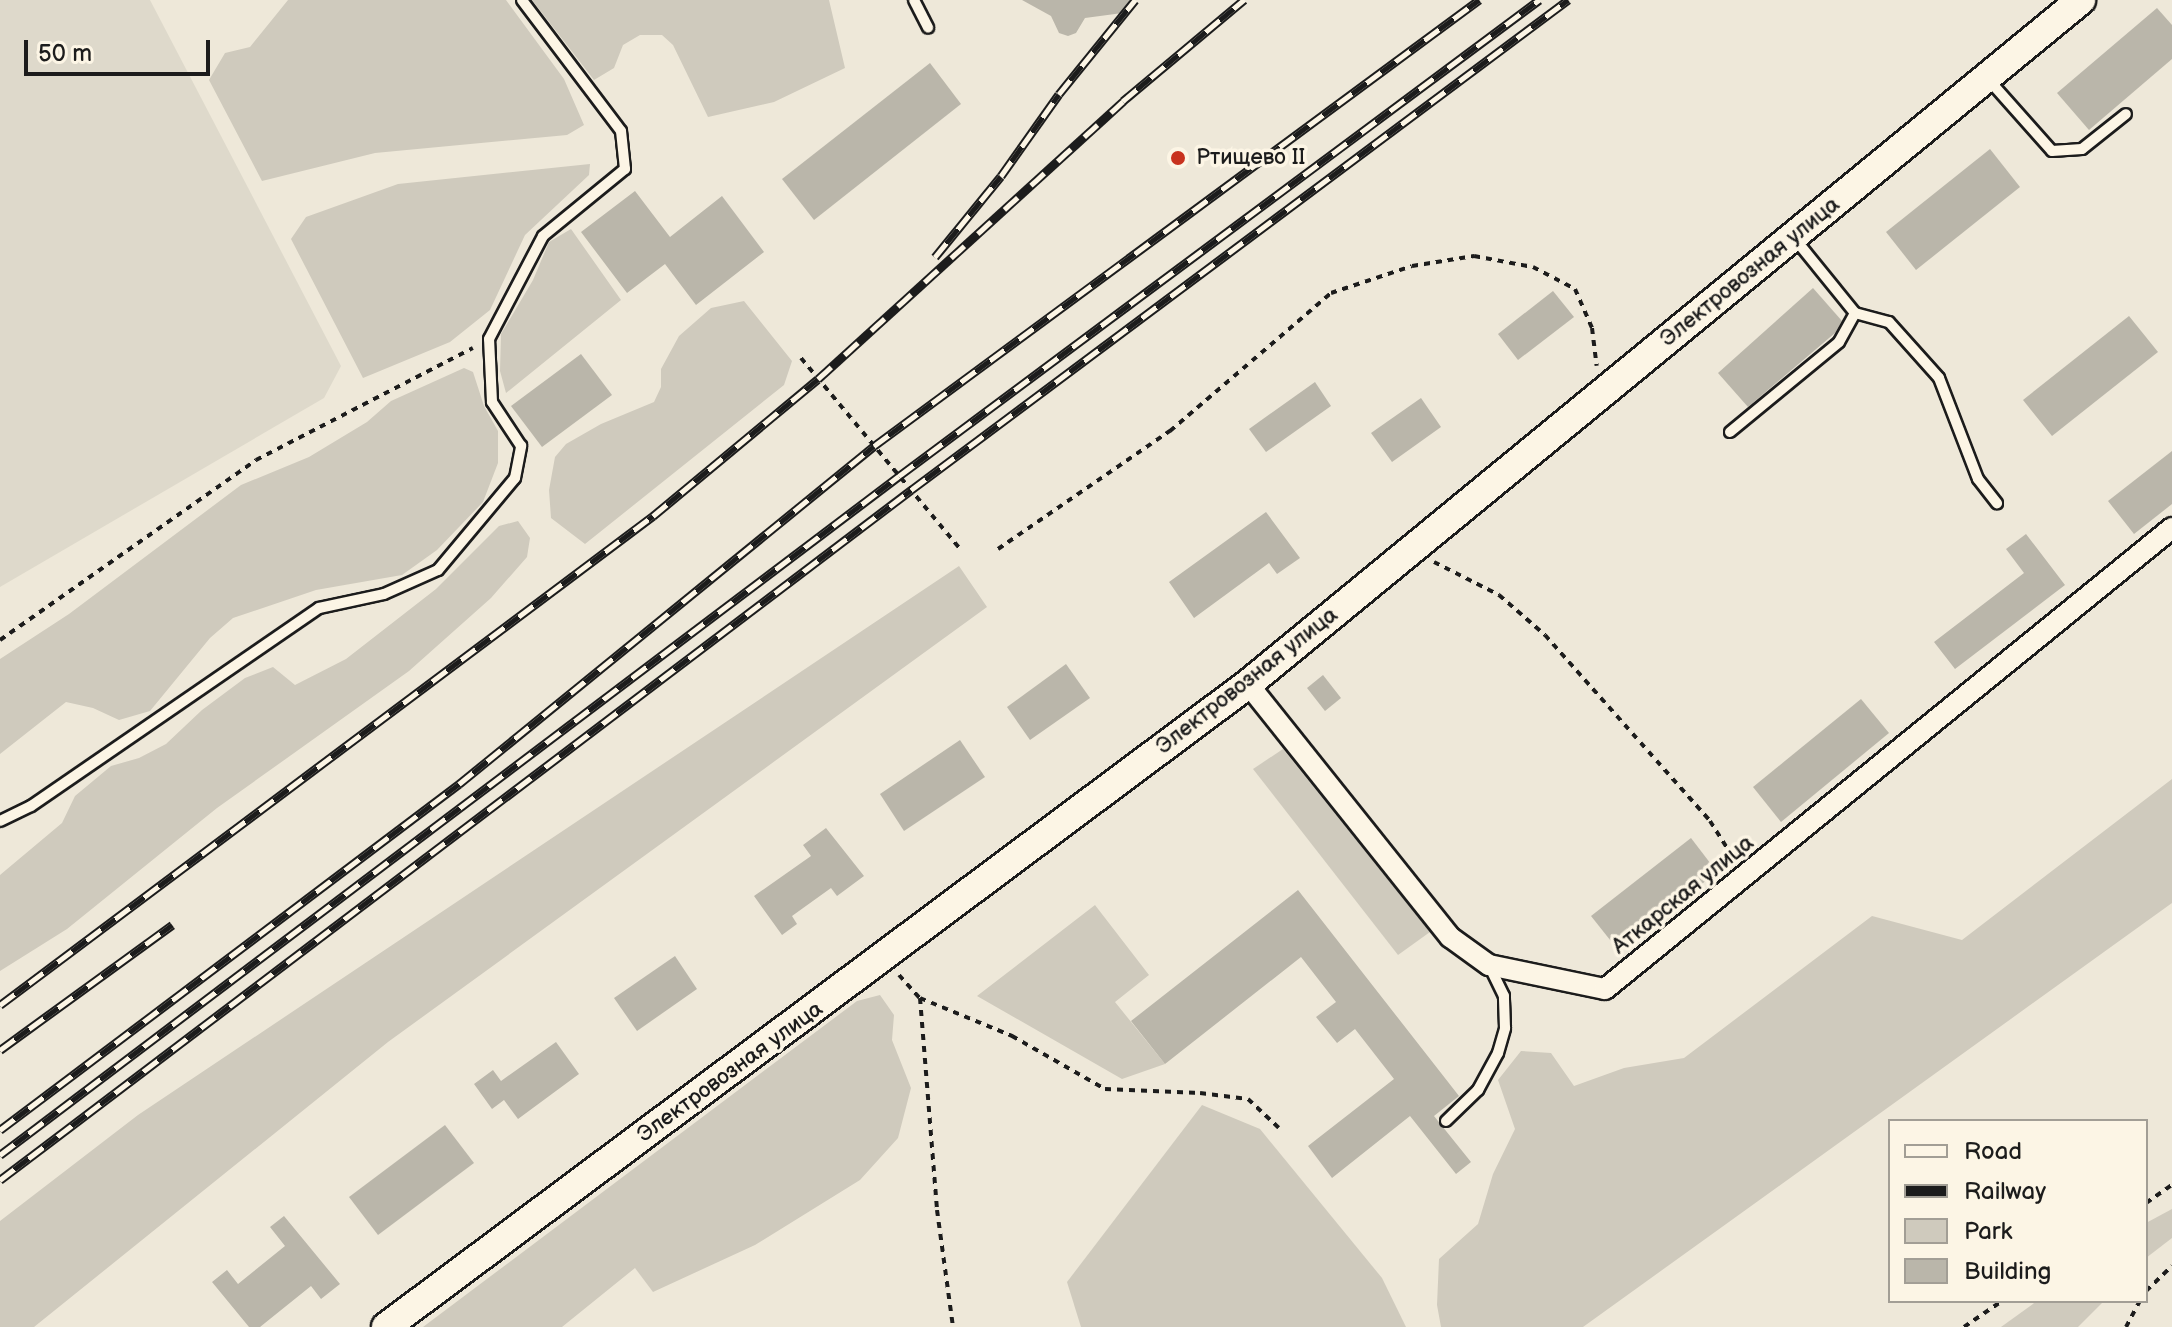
<!DOCTYPE html>
<meta charset="utf-8">
<style>
body{margin:0}
#map{position:relative;width:2172px;height:1327px;overflow:hidden;background:#eee8d9;font-family:"Balsamiq Sans",sans-serif}
div>[style]{position:absolute}
[style*='--x']{left:calc(var(--x)*1px);top:calc(var(--y)*1px);width:calc(var(--w)*1px);rotate:calc(var(--a)*1deg)}
.built>*{inset:0;background:#ded9cb}
.green>*{inset:0;background:#cfcabd}
.building>*{inset:0;background:#bab6aa}
.path>*{height:4px;margin-top:-2px;transform-origin:0;background:repeating-linear-gradient(90deg,#1c1c1c 0 6px,transparent 0 12px)}
.roads{filter:drop-shadow(2px 0 #1c1c1c) drop-shadow(-2px 0 #1c1c1c) drop-shadow(0 2px #1c1c1c) drop-shadow(0 -2px #1c1c1c)}
.lane>*{height:10px;margin:-5px;padding:0 5px;transform-origin:5px;border-radius:5px;background:#fcf5e5}
.street>*{height:20px;margin:-10px;padding:0 10px;transform-origin:10px;border-radius:10px;background:#fcf5e5}
.secondary>*{height:28px;margin:-14px;padding:0 14px;transform-origin:14px;border-radius:14px;background:#fcf5e5}
.rail>*{height:9px;margin-top:-4.5px;transform-origin:0;background:repeating-linear-gradient(90deg,#fcf5e5 0 18px,#1c1c1c 0 36px);box-sizing:border-box;border-block:2px solid #1c1c1c}
.dots>*{width:22px;height:22px;translate:-50% -50%;box-sizing:border-box;border:4px solid #fcf5e5;border-radius:50%}
span{translate:-50% -50%;white-space:nowrap;text-align:center;line-height:1.15;-webkit-text-stroke:7px #fcf5e5;paint-order:stroke}
.poi-label{font-size:22px;color:#1c1c1c}
.left{translate:0 -50%;text-align:left}
.street-label{font-size:22px;color:#1c1c1c}
.legend{position:absolute;left:1888px;top:1119px;width:260px;height:184px;box-sizing:border-box;background:#fcf5e5;border:2px solid #a29e95;margin:0;padding:10px 14px;list-style:none;font-size:24px;color:#1c1c1c}
.legend li{display:flex;align-items:center;gap:16px;height:40px}
.legend b{width:40px;border:2px solid #a29e95}
.scale{position:absolute;left:24px;top:40px;width:186px;height:36px;box-sizing:border-box;border:4px solid #1c1c1c;border-top:0;padding-left:10px;font-size:24px;line-height:28px;white-space:nowrap;color:#1c1c1c;-webkit-text-stroke:6px #fcf5e5;paint-order:stroke}
</style>
<div id="map">
<div class="built">
<div style="clip-path:polygon(0 0,150px 0,341px 366px,324px 398px,0 587px)"></div>
</div>
<div class="green">
<div style="clip-path:polygon(288px 0,506px 0,564px 79px,584px 125px,567px 135px,375px 153px,262px 181px,209px 80px,225px 53px,250px 47px)"></div>
<div style="clip-path:polygon(532px 0,829px 0,845px 68px,774px 102px,708px 117px,673px 45px,662px 35px,640px 35px,623px 45px,614px 68px,594px 80px)"></div>
<div style="clip-path:polygon(590px 164px,589px 175px,525px 235px,490px 310px,450px 342px,363px 378px,291px 239px,306px 217px,398px 184px)"></div>
<div style="clip-path:polygon(571px 229px,621px 300px,506px 393px,500px 371px,501px 334px,533px 280px,549px 242px)"></div>
<div style="clip-path:polygon(744px 301px,792px 361px,784px 385px,585px 544px,551px 518px,549px 490px,555px 457px,566px 444px,601px 424px,654px 402px,661px 387px,661px 369px,679px 336px,711px 308px)"></div>
<div style="clip-path:polygon(464px 368px,473px 372px,484px 406px,498px 431px,498px 463px,483px 502px,437px 550px,402px 575px,316px 590px,233px 618px,210px 638px,150px 711px,119px 720px,93px 708px,66px 702px,0 754px,0 659px,69px 614px,241px 485px,309px 457px,367px 422px,391px 401px)"></div>
<div style="clip-path:polygon(518px 521px,530px 538px,527px 557px,491px 598px,409px 671px,217px 808px,67px 929px,0 971px,0 875px,62px 823px,75px 796px,111px 766px,139px 758px,166px 744px,202px 710px,245px 678px,273px 667px,295px 685px,346px 659px,436px 589px,499px 526px)"></div>
<div style="clip-path:polygon(959px 566px,987px 607px,388px 1042px,34px 1327px,0 1327px,0 1221px,138px 1115px)"></div>
<div style="clip-path:polygon(1283px 749px,1430px 932px,1398px 955px,1253px 769px)"></div>
<div style="clip-path:polygon(2172px 779px,2172px 903px,1583px 1327px,1441px 1327px,1437px 1305px,1439px 1259px,1478px 1224px,1493px 1174px,1515px 1129px,1498px 1080px,1521px 1051px,1551px 1053px,1574px 1086px,1624px 1068px,1684px 1058px,1872px 916px,1962px 940px)"></div>
<div style="clip-path:polygon(1095px 905px,1149px 975px,1115px 1002px,1165px 1064px,1122px 1079px,977px 996px)"></div>
<div style="clip-path:polygon(880px 995px,894px 1015px,892px 1040px,911px 1088px,898px 1138px,860px 1180px,755px 1245px,653px 1292px,635px 1268px,562px 1327px,423px 1327px,857px 1001px)"></div>
<div style="clip-path:polygon(1202px 1105px,1260px 1129px,1382px 1278px,1406px 1327px,1081px 1327px,1067px 1282px)"></div>
<div style="clip-path:polygon(2172px 1209px,2172px 1238px,2146px 1258px,2146px 1223px)"></div>
<div style="clip-path:polygon(2037px 1301px,2104px 1301px,2078px 1327px,2001px 1327px)"></div>
</div>
<div class="building">
<div style="clip-path:polygon(1022px 0,1129px 0,1130px 12px,1085px 18px,1076px 33px,1068px 36px,1059px 33px,1051px 16px)"></div>
<div style="clip-path:polygon(2157px 8px,2172px 25px,2172px 59px,2089px 130px,2057px 93px)"></div>
<div style="clip-path:polygon(930px 63px,961px 104px,814px 220px,782px 179px)"></div>
<div style="clip-path:polygon(1990px 149px,2020px 187px,1916px 270px,1886px 232px)"></div>
<div style="clip-path:polygon(635px 191px,670px 237px,722px 196px,764px 252px,696px 305px,665px 264px,627px 293px,581px 232px)"></div>
<div style="clip-path:polygon(1813px 288px,1842px 321px,1835px 333px,1748px 407px,1718px 373px)"></div>
<div style="clip-path:polygon(1553px 291px,1574px 317px,1518px 360px,1498px 334px)"></div>
<div style="clip-path:polygon(2129px 316px,2158px 352px,2052px 436px,2023px 400px)"></div>
<div style="clip-path:polygon(581px 354px,612px 395px,542px 447px,511px 406px)"></div>
<div style="clip-path:polygon(1315px 382px,1331px 406px,1266px 452px,1249px 429px)"></div>
<div style="clip-path:polygon(1421px 398px,1441px 427px,1392px 462px,1371px 433px)"></div>
<div style="clip-path:polygon(2172px 451px,2172px 504px,2134px 534px,2108px 501px)"></div>
<div style="clip-path:polygon(1266px 512px,1300px 558px,1277px 574px,1269px 563px,1194px 618px,1169px 582px)"></div>
<div style="clip-path:polygon(2026px 534px,2065px 585px,1955px 669px,1934px 642px,2024px 573px,2006px 549px)"></div>
<div style="clip-path:polygon(1066px 664px,1090px 698px,1030px 740px,1007px 707px)"></div>
<div style="clip-path:polygon(1323px 675px,1341px 698px,1325px 711px,1307px 688px)"></div>
<div style="clip-path:polygon(1861px 699px,1889px 733px,1781px 822px,1753px 787px)"></div>
<div style="clip-path:polygon(960px 740px,985px 777px,904px 831px,880px 794px)"></div>
<div style="clip-path:polygon(826px 828px,864px 876px,837px 896px,831px 888px,792px 916px,797px 924px,782px 935px,754px 896px,811px 856px,803px 845px)"></div>
<div style="clip-path:polygon(1691px 838px,1717px 872px,1618px 950px,1591px 916px)"></div>
<div style="clip-path:polygon(1298px 890px,1459px 1096px,1434px 1116px,1471px 1162px,1456px 1174px,1410px 1116px,1332px 1178px,1308px 1146px,1394px 1079px,1355px 1029px,1337px 1043px,1316px 1017px,1336px 1002px,1301px 957px,1165px 1064px,1131px 1021px)"></div>
<div style="clip-path:polygon(675px 956px,697px 989px,637px 1031px,614px 998px)"></div>
<div style="clip-path:polygon(556px 1042px,579px 1074px,518px 1119px,504px 1100px,492px 1109px,474px 1084px,493px 1070px,501px 1081px)"></div>
<div style="clip-path:polygon(445px 1125px,474px 1163px,378px 1235px,349px 1197px)"></div>
<div style="clip-path:polygon(284px 1216px,340px 1284px,321px 1299px,311px 1286px,260px 1327px,249px 1327px,212px 1282px,227px 1270px,238px 1284px,285px 1246px,270px 1227px)"></div>
</div>
<div class="path">
<div style="--x:801;--y:358;--w:249;--a:50.2"></div>
<div style="--x:998;--y:549;--w:209;--a:-34.5"></div>
<div style="--x:1170;--y:431;--w:212;--a:-40.6"></div>
<div style="--x:1331;--y:293;--w:85;--a:-18.4"></div>
<div style="--x:1412;--y:266;--w:63;--a:-9.2"></div>
<div style="--x:1474;--y:256;--w:60;--a:10.6"></div>
<div style="--x:1533;--y:267;--w:47;--a:27.6"></div>
<div style="--x:1575;--y:289;--w:43;--a:66.4"></div>
<div style="--x:1592;--y:328;--w:38;--a:83"></div>
<div style="--x:1434;--y:562;--w:73;--a:26.9"></div>
<div style="--x:1499;--y:595;--w:61;--a:41"></div>
<div style="--x:1545;--y:635;--w:249;--a:48.4"></div>
<div style="--x:1710;--y:821;--w:45;--a:57.7"></div>
<div style="--x:0;--y:640;--w:313;--a:-35.1"></div>
<div style="--x:256;--y:460;--w:244;--a:-27.3"></div>
<div style="--x:899;--y:975;--w:31;--a:48"></div>
<div style="--x:920;--y:998;--w:213;--a:85.4"></div>
<div style="--x:937;--y:1210;--w:118;--a:82.2"></div>
<div style="--x:920;--y:998;--w:100;--a:22.4"></div>
<div style="--x:1012;--y:1036;--w:107;--a:29.7"></div>
<div style="--x:1105;--y:1089;--w:95;--a:2.4"></div>
<div style="--x:1200;--y:1093;--w:48;--a:7.1"></div>
<div style="--x:1248;--y:1099;--w:42;--a:43.1"></div>
<div style="--x:2146;--y:1203;--w:32;--a:-35"></div>
<div style="--x:2146;--y:1291;--w:36;--a:-44"></div>
<div style="--x:1964;--y:1327;--w:46;--a:-34.4"></div>
<div style="--x:2126;--y:1327;--w:30;--a:-62"></div>
</div>
<div class="roads">
<div class="lane">
<div style="--x:914;--y:0;--w:31;--a:63"></div>
<div style="--x:1988;--y:79;--w:96;--a:48.4"></div>
<div style="--x:2052;--y:151;--w:30;--a:-4"></div>
<div style="--x:2082;--y:149;--w:56;--a:-38.5"></div>
<div style="--x:1855;--y:313;--w:35;--a:15"></div>
<div style="--x:1889;--y:322;--w:75;--a:48.2"></div>
<div style="--x:1939;--y:378;--w:108;--a:68.9"></div>
<div style="--x:1978;--y:479;--w:31;--a:52"></div>
<div style="--x:1730;--y:432;--w:141;--a:-39.5"></div>
<div style="--x:1839;--y:342;--w:33;--a:-61"></div>
<div style="--x:1855;--y:313;--w:95;--a:-129"></div>
<div style="--x:0;--y:821;--w:34;--a:-26"></div>
<div style="--x:31;--y:806;--w:349;--a:-34.5"></div>
<div style="--x:319;--y:608;--w:66;--a:-12.2"></div>
<div style="--x:384;--y:594;--w:59;--a:-24"></div>
<div style="--x:438;--y:570;--w:120;--a:-50.1"></div>
<div style="--x:515;--y:478;--w:33;--a:-79"></div>
<div style="--x:521;--y:446;--w:53;--a:-123.4"></div>
<div style="--x:492;--y:402;--w:63;--a:-92.7"></div>
<div style="--x:489;--y:339;--w:116;--a:-62.3"></div>
<div style="--x:543;--y:236;--w:106;--a:-39.3"></div>
<div style="--x:625;--y:169;--w:38;--a:-96"></div>
<div style="--x:621;--y:131;--w:164;--a:-127.1"></div>
<div style="--x:1446;--y:1121;--w:45;--a:-44.1"></div>
<div style="--x:1478;--y:1090;--w:42;--a:-61.6"></div>
<div style="--x:1498;--y:1053;--w:26;--a:-74"></div>
<div style="--x:1505;--y:1028;--w:32;--a:-92"></div>
<div style="--x:1504;--y:996;--w:32;--a:-116"></div>
</div>
<div class="street">
<div style="--x:1248;--y:684;--w:324;--a:51.4"></div>
<div style="--x:1450;--y:937;--w:48;--a:35.7"></div>
<div style="--x:1489;--y:965;--w:118;--a:11.7"></div>
<div style="--x:1605;--y:989;--w:731;--a:-39.11"></div>
</div>
<div class="secondary">
<div style="--x:386;--y:1327;--w:1075;--a:-36.72"></div>
<div style="--x:1248;--y:684;--w:1078;--a:-39.39"></div>
</div>
</div>
<div class="rail">
<div style="--x:935;--y:257;--w:104;--a:-50.8"></div>
<div style="--x:1001;--y:176;--w:100;--a:-54.7"></div>
<div style="--x:1059;--y:94;--w:121;--a:-51"></div>
<div style="--x:0;--y:1005;--w:816;--a:-36.83"></div>
<div style="--x:653;--y:516;--w:214;--a:-39.7"></div>
<div style="--x:818;--y:379;--w:413;--a:-42.3"></div>
<div style="--x:1123;--y:101;--w:158;--a:-39.9"></div>
<div style="--x:0;--y:1050;--w:213;--a:-36"></div>
<div style="--x:0;--y:1130;--w:575;--a:-37.01"></div>
<div style="--x:459;--y:784;--w:535;--a:-39.16"></div>
<div style="--x:874;--y:446;--w:752;--a:-36.4"></div>
<div style="--x:0;--y:1155;--w:1127;--a:-37.06"></div>
<div style="--x:899;--y:476;--w:798;--a:-36.64"></div>
<div style="--x:0;--y:1180;--w:1143;--a:-37.14"></div>
<div style="--x:911;--y:490;--w:820;--a:-36.72"></div>
</div>
<div class="dots">
<div style="left:1178px;top:158px;background:#c8321e"></div>
</div>
<div class="poi-label">
<span class="left" style="left:1196px;top:158px">Ртищево II</span>
</div>
<div class="street-label">
<span style="left:1750px;top:272px;rotate:-39deg">Электровозная улица</span>
<span style="left:1247px;top:681px;rotate:-38deg">Электровозная улица</span>
<span style="left:1683px;top:895px;rotate:-39deg">Аткарская улица</span>
<span style="left:730px;top:1072px;rotate:-36deg">Электровозная улица</span>
</div>
<ul class="legend">
<li><b style="height:10px;background:#fcf5e5"></b>Road</li>
<li><b style="height:10px;background:#1c1c1c"></b>Railway</li>
<li><b style="height:22px;background:#cfcabd"></b>Park</li>
<li><b style="height:22px;background:#bab6aa"></b>Building</li>
</ul>
<div class="scale">50 m</div>
</div>
